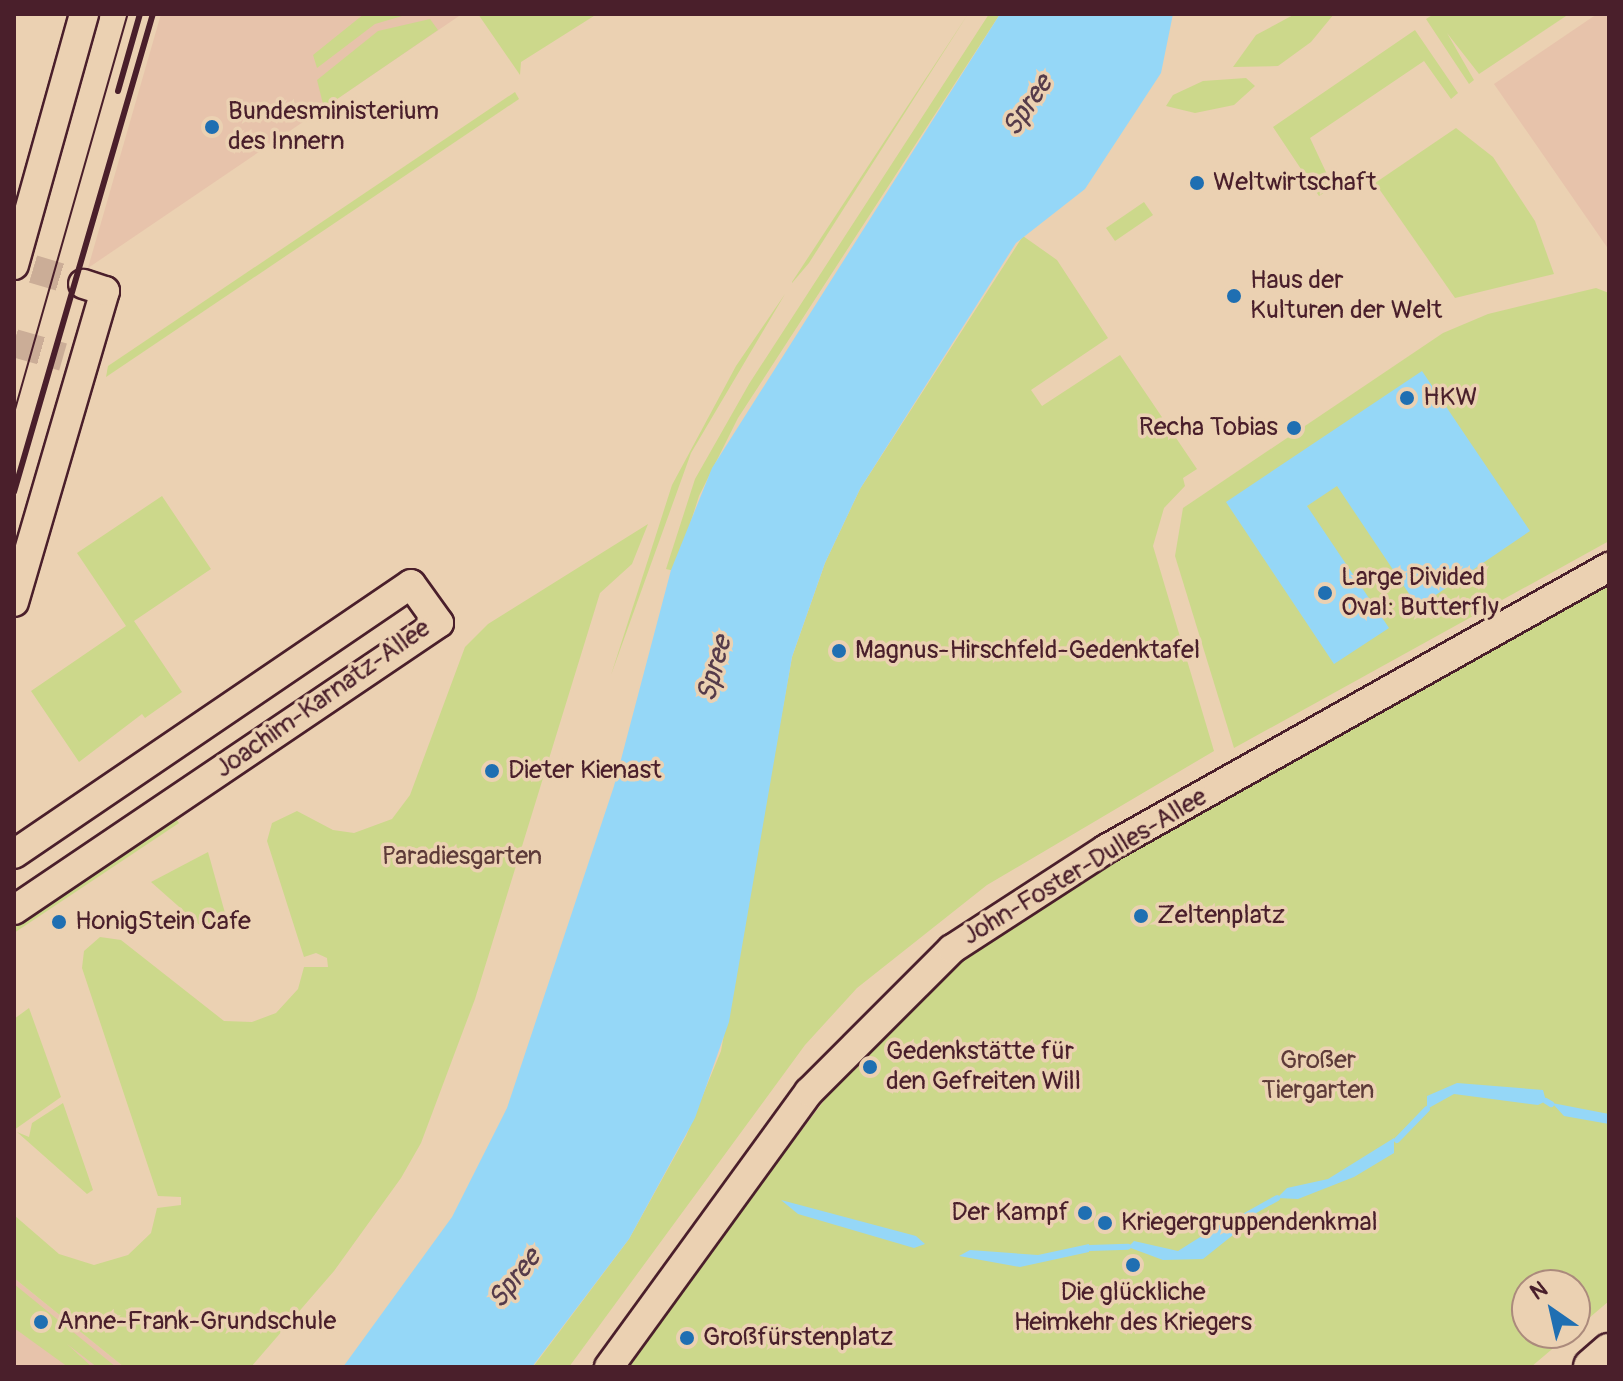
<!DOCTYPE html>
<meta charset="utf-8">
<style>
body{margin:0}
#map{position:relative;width:1623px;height:1381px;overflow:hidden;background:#ebd1b2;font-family:Pangolin,sans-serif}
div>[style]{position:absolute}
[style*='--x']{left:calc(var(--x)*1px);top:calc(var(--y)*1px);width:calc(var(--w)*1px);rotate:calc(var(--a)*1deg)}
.built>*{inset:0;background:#e7c3ab}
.green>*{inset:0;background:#ccd88b}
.water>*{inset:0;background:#95d7f7}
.stream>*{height:6px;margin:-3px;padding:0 3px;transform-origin:3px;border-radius:3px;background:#95d7f7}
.minor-tunnel>*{height:28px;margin-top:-14px;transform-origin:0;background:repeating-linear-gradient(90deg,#cbad97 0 28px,transparent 0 42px)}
.roads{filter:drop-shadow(2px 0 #4a1f2b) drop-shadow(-2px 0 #4a1f2b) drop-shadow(0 2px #4a1f2b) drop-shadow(0 -2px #4a1f2b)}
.minor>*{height:28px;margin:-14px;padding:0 14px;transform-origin:14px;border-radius:14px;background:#ebd1b2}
.major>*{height:36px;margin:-18px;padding:0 18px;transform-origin:18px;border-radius:18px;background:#ebd1b2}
.tram>*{height:2px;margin:-1px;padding:0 1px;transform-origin:1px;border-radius:1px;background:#4a1f2b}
.rail>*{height:6px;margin:-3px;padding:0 3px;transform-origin:3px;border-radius:3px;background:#4a1f2b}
.dots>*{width:22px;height:22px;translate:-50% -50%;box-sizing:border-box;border:4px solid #ebd1b2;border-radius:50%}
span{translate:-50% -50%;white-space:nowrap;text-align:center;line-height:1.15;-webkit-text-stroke:7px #ebd1b2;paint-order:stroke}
.poi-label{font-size:26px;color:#4a1f2b}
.left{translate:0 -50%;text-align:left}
.right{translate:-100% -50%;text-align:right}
.street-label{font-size:26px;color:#4a1f2b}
.park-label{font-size:26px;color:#5e3b39}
.water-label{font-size:28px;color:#553b4a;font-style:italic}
.frame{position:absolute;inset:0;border:16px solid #4a1f2b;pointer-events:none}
.north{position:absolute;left:1511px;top:1269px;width:80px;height:80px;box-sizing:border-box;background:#ebd1b2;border:2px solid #ab8a7c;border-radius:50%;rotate:326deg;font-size:22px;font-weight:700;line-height:32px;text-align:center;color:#4a1f2b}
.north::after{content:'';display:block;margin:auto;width:28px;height:36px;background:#1f6fb2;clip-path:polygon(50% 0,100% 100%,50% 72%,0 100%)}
</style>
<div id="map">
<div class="built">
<div style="clip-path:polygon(161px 14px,462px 14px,88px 268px)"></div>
<div style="clip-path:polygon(1597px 14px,1609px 14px,1609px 250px,1494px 84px)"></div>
<div style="clip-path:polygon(14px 1278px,124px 1367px,14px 1367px)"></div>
</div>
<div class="green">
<div style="clip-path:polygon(364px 14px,409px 14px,375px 24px,317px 68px,313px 55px)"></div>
<div style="clip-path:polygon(478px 14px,597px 14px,521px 62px,520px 75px)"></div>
<div style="clip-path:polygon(968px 14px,809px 263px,792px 283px,792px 282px)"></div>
<div style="clip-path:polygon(989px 14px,1000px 14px,738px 418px,699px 496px,675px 571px,666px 569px,695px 479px,749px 384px)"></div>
<div style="clip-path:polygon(1295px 14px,1334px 14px,1311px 42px,1278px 66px,1233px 67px,1256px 35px)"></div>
<div style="clip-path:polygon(1434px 14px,1569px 14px,1479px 74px,1447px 33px,1474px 80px,1469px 84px,1426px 19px)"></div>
<div style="clip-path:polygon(430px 19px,438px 30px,324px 108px,317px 80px,378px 31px)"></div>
<div style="clip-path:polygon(1415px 30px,1458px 93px,1451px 99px,1424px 61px,1310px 138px,1333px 187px,1319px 196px,1273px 127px)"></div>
<div style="clip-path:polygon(1246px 78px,1255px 86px,1234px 105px,1195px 113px,1166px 106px,1173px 95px,1203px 81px)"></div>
<div style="clip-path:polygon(515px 92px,519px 99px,106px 377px,108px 366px)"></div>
<div style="clip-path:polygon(1456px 128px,1493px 157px,1535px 221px,1554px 274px,1455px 298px,1375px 183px)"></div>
<div style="clip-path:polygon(1144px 202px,1153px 215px,1115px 241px,1106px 228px)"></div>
<div style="clip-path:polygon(1023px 236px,1057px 260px,1108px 338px,1031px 390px,1042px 406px,1120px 355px,1197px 469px,1183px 478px,1185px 486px,1164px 508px,1153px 546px,1214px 751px,987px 885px,857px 988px,805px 1045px,569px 1367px,533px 1367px,629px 1239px,686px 1136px,721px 1051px,792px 657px,825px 563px,860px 489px)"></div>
<div style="clip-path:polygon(1596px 288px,1609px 293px,1609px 541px,1234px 748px,1175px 556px,1183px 508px,1443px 333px,1488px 314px)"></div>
<div style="clip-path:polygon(785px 294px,691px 453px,611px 675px,672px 485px,736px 366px)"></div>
<div style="clip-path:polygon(162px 496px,211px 569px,134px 621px,182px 692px,145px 718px,142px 714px,79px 762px,31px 691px,126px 626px,77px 553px)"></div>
<div style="clip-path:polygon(648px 524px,632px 564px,600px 593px,475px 999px,421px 1143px,401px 1178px,334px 1271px,251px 1367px,124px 1367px,14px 1278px,14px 1215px,59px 1254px,94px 1265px,128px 1255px,151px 1233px,157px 1208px,181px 1205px,181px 1197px,158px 1196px,82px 968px,84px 951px,100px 937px,121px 940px,224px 1021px,252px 1022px,276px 1013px,298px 989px,304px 967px,328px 967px,327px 958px,316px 953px,304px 957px,267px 841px,272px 823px,297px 811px,333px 830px,354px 833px,392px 819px,410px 795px,465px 647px,488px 624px)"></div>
<div style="clip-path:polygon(1609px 581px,1609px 1301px,1575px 1330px,1575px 1285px,1527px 1285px,1527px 1333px,1571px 1333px,1531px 1367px,622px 1367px,867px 1044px,940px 975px,1035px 904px)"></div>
<div style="clip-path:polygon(420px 617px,422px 622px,14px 900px,14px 891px)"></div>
<div style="clip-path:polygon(174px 816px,179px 823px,14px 933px,14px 925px)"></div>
<div style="clip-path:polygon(208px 852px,225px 913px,203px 928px,151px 882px)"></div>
<div style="clip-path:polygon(29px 1008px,61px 1097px,14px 1130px,14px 1019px)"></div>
<div style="clip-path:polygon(63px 1103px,93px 1190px,87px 1194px,17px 1132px,29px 1137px,32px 1123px)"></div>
<div style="clip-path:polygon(14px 1284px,116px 1367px,97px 1367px,67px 1344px,92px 1367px,68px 1367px,14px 1328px)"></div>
</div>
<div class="water">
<div style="clip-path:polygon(1000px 14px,1173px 14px,1161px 73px,1085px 189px,1016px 243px,860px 489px,825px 563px,792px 657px,729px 1022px,695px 1118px,629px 1239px,532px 1367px,343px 1367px,452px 1217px,507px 1108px,614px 786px,671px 570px,712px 468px)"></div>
<div style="clip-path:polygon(1422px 371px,1530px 531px,1418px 607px,1337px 486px,1307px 506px,1389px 628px,1334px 664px,1226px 502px)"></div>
<div style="clip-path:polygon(1457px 1083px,1543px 1090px,1546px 1101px,1538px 1105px,1454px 1094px,1427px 1109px,1427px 1096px)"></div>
<div style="clip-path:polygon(1552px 1103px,1609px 1114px,1609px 1124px,1564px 1116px)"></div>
<div style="clip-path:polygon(1394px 1138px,1394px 1153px,1354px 1177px,1298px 1199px,1277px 1198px,1287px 1188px,1328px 1179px)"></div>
<div style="clip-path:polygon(781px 1200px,916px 1236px,925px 1244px,914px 1248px,798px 1214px)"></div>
<div style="clip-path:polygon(1235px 1215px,1244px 1219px,1238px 1231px,1203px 1259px,1163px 1260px,1128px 1247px,1134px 1241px,1178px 1251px)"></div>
<div style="clip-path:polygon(1089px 1244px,1089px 1252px,1020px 1267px,959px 1256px,970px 1250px,1038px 1255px)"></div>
</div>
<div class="stream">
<div style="--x:1546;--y:1101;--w:6;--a:31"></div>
<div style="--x:1397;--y:1140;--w:43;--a:-45.9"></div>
<div style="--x:1243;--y:1217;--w:39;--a:-29"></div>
<div style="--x:1090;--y:1248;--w:38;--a:-2"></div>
</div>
<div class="minor-tunnel">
<div style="--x:33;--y:269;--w:52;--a:16.7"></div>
<div style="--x:14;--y:343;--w:51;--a:15.9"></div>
</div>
<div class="roads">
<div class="minor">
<div style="--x:14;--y:265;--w:261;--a:-74.4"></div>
<div style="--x:14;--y:602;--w:324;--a:-73.7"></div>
<div style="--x:105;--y:291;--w:23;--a:-162"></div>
<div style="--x:14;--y:854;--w:480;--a:-34.2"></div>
<div style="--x:411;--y:584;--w:48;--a:54.3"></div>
<div style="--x:439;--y:623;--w:513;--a:145.97"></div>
<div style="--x:609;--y:1367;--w:340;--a:-54"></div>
<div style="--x:809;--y:1092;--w:202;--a:-45"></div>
<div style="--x:952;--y:949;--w:184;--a:-33"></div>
<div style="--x:1106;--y:849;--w:577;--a:-29.28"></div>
</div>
<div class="major">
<div style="--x:1592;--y:1367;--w:23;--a:-41"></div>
</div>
</div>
<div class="tram">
<div style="--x:14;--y:413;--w:415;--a:-74.1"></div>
</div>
<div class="rail">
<div style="--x:118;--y:91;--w:80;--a:-74.1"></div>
<div style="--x:14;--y:492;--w:498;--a:-73.8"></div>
</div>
<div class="dots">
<div style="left:212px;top:127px;background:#1f6fb2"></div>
<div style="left:1197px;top:183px;background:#1f6fb2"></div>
<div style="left:1234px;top:296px;background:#1f6fb2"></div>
<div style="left:1407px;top:398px;background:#1f6fb2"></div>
<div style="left:1294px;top:428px;background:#1f6fb2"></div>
<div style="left:1325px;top:593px;background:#1f6fb2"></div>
<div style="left:839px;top:651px;background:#1f6fb2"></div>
<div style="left:492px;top:771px;background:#1f6fb2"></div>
<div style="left:1141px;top:916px;background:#1f6fb2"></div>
<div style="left:59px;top:922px;background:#1f6fb2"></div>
<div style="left:870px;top:1067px;background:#1f6fb2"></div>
<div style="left:1085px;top:1213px;background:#1f6fb2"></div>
<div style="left:1105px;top:1223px;background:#1f6fb2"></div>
<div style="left:1133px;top:1265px;background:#1f6fb2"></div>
<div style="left:41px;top:1322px;background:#1f6fb2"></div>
<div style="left:687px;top:1338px;background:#1f6fb2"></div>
</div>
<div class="poi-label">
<span class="left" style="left:228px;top:127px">Bundesministerium<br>des Innern</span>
<span class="left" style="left:1213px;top:183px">Weltwirtschaft</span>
<span class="left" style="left:1250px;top:296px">Haus der<br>Kulturen der Welt</span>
<span class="left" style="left:1423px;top:398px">HKW</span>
<span class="right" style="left:1278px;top:428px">Recha Tobias</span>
<span class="left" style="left:1341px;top:593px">Large Divided<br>Oval: Butterfly</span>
<span class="left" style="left:855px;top:651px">Magnus-Hirschfeld-Gedenktafel</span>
<span class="left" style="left:508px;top:771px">Dieter Kienast</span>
<span class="left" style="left:1157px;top:916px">Zeltenplatz</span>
<span class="left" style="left:75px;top:922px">HonigStein Cafe</span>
<span class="left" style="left:886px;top:1067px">Gedenkstätte für<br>den Gefreiten Will</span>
<span class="right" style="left:1069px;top:1213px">Der Kampf</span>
<span class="left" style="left:1121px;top:1223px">Kriegergruppendenkmal</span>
<span style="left:1133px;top:1308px">Die glückliche<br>Heimkehr des Kriegers</span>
<span class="left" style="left:57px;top:1322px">Anne-Frank-Grundschule</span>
<span class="left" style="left:703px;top:1338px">Großfürstenplatz</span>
</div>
<div class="street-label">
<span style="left:323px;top:699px;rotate:-35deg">Joachim-Karnatz-Allee</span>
<span style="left:1085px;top:867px;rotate:-31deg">John-Foster-Dulles-Allee</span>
</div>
<div class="park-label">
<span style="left:462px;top:857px">Paradiesgarten</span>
<span style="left:1318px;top:1076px">Großer<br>Tiergarten</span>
</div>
<div class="water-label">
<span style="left:1028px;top:106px;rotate:-56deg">Spree</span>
<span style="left:715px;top:669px;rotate:-75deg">Spree</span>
<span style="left:515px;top:1279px;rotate:-52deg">Spree</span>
</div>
<div class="frame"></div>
<div class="north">N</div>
</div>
